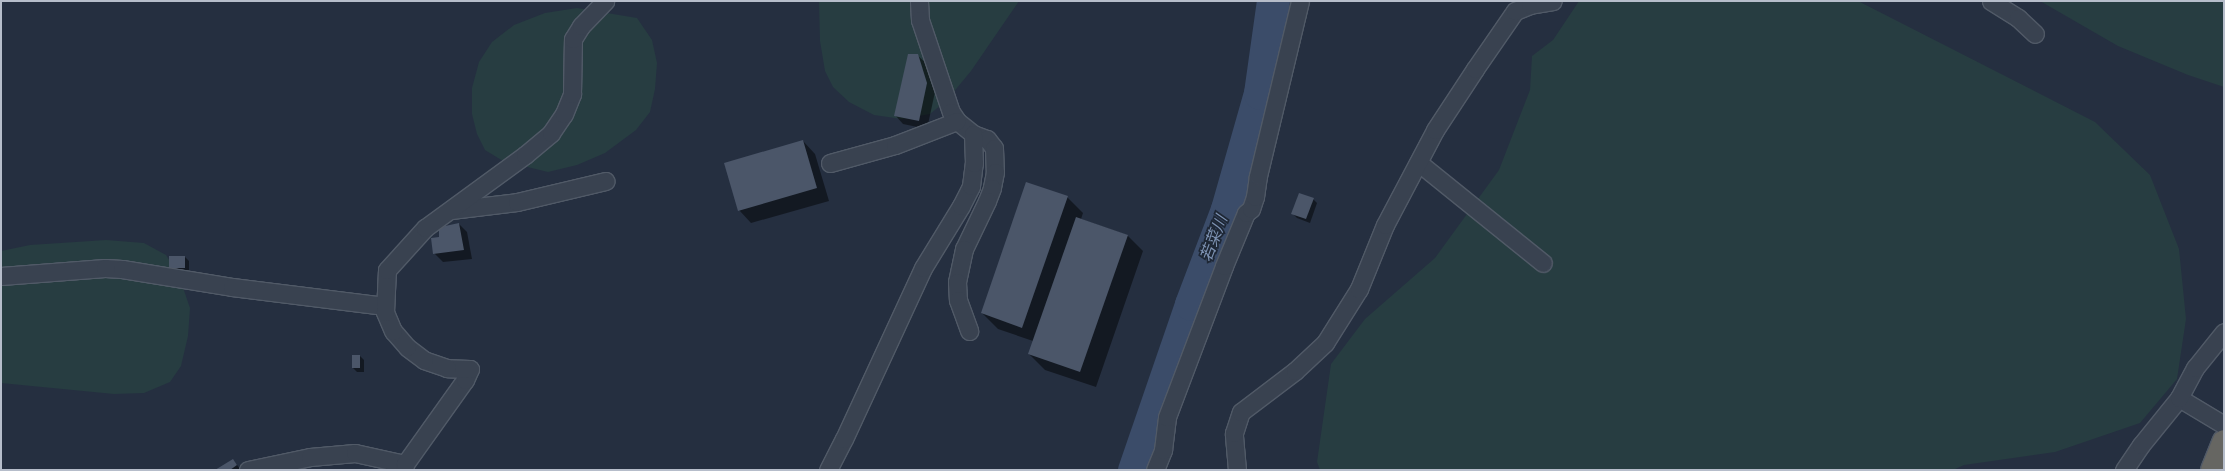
<!DOCTYPE html>
<meta charset="utf-8">
<style>
body{margin:0}
#map{position:relative;width:2225px;height:471px;overflow:hidden;background:#252f40;font-family:"Sofia Sans Condensed","Noto Sans JP",sans-serif}
div>[style]{position:absolute}
[style*='--x']{left:calc(var(--x)*1px);top:calc(var(--y)*1px);width:calc(var(--w)*1px);rotate:calc(var(--a)*1deg)}
.green>*{inset:0;background:#273d41}
.shadow>*{inset:0;background:#0007}
.river>*{height:33px;margin:-16.5px;padding:0 16.5px;transform-origin:16.5px;border-radius:16.5px;background:#3b4c69}
.building>*{inset:0;background:#4b5669}
.roads{filter:drop-shadow(1px 0 #515a67) drop-shadow(-1px 0 #515a67) drop-shadow(0 1px #515a67) drop-shadow(0 -1px #515a67)}
.minor>*{height:17px;margin:-8.5px;padding:0 8.5px;transform-origin:8.5px;border-radius:8.5px;background:#394250}
.trunk>*{height:22px;margin:-11px;padding:0 11px;transform-origin:11px;border-radius:11px;background:#666662}
span{translate:-50% -50%;white-space:nowrap;text-align:center;line-height:1.15;-webkit-text-stroke:3.5px #1e2735;paint-order:stroke}
.water-label{font-size:16px;color:#7d92b2;font-style:italic}
.frame{position:absolute;inset:0;border:2px solid #b6bdca;pointer-events:none}
</style>
<div id="map">
<div class="green">
<div style="clip-path:polygon(819px 1px,1019px 1px,971px 71px,947px 100px,930px 114px,902px 119px,874px 115px,849px 102px,833px 87px,825px 71px,820px 41px)"></div>
<div style="clip-path:polygon(1579px 1px,1858px 1px,2095px 122px,2150px 175px,2179px 249px,2186px 319px,2177px 379px,2140px 423px,2055px 452px,1964px 465px,1953px 470px,1320px 470px,1317px 462px,1331px 364px,1365px 319px,1435px 258px,1499px 170px,1530px 90px,1532px 56px,1553px 40px)"></div>
<div style="clip-path:polygon(2040px 1px,2224px 1px,2224px 87px,2188px 75px,2118px 46px)"></div>
<div style="clip-path:polygon(577px 8px,637px 18px,652px 40px,657px 63px,655px 89px,650px 112px,636px 130px,605px 153px,577px 165px,548px 172px,503px 161px,485px 150px,477px 134px,472px 114px,472px 88px,479px 62px,492px 42px,514px 25px,545px 13px)"></div>
<div style="clip-path:polygon(106px 240px,144px 243px,166px 255px,179px 276px,190px 308px,188px 336px,181px 366px,170px 382px,144px 393px,114px 394px,1px 383px,1px 251px,30px 245px)"></div>
</div>
<div class="shadow">
<div style="clip-path:polygon(917px 55px,926px 63px,935px 92px,927px 129px,903px 124px,895px 115px)"></div>
<div style="clip-path:polygon(803px 141px,815px 154px,829px 201px,751px 223px,739px 210px)"></div>
<div style="clip-path:polygon(1067px 197px,1083px 213px,1081px 219px,1127px 235px,1143px 251px,1096px 387px,1045px 370px,1029px 354px,1033px 341px,998px 329px,982px 313px)"></div>
<div style="clip-path:polygon(1313px 199px,1317px 203px,1310px 223px,1297px 218px,1293px 214px)"></div>
<div style="clip-path:polygon(459px 224px,467px 232px,472px 259px,443px 262px,434px 253px)"></div>
<div style="clip-path:polygon(185px 257px,189px 261px,189px 272px,175px 272px,170px 267px)"></div>
<div style="clip-path:polygon(353px 356px,360px 356px,364px 360px,364px 372px,357px 372px,353px 368px)"></div>
<div style="clip-path:polygon(233px 460px,241px 470px,217px 470px)"></div>
</div>
<div class="river">
<div style="--x:1134;--y:470;--w:176;--a:-71"></div>
<div style="--x:1191;--y:304;--w:102;--a:-69.2"></div>
<div style="--x:1227;--y:209;--w:121;--a:-74.1"></div>
<div style="--x:1260;--y:93;--w:93;--a:-82"></div>
</div>
<div class="building">
<div style="clip-path:polygon(908px 54px,918px 54px,927px 83px,919px 121px,894px 116px)"></div>
<div style="clip-path:polygon(803px 140px,817px 188px,738px 211px,724px 163px)"></div>
<div style="clip-path:polygon(1026px 182px,1068px 196px,1022px 328px,981px 313px)"></div>
<div style="clip-path:polygon(1299px 193px,1314px 198px,1306px 219px,1291px 214px)"></div>
<div style="clip-path:polygon(1076px 217px,1128px 235px,1080px 372px,1028px 354px)"></div>
<div style="clip-path:polygon(459px 223px,464px 250px,433px 254px,431px 238px,439px 237px,439px 230px,445px 226px)"></div>
<div style="clip-path:polygon(169px 256px,185px 256px,185px 268px,169px 268px)"></div>
<div style="clip-path:polygon(352px 355px,360px 355px,360px 368px,352px 368px)"></div>
<div style="clip-path:polygon(233px 459px,237px 465px,230px 470px,215px 470px)"></div>
</div>
<div class="roads">
<div class="minor">
<div style="--x:919;--y:1;--w:19;--a:87"></div>
<div style="--x:920;--y:20;--w:97;--a:71.4"></div>
<div style="--x:951;--y:112;--w:11;--a:56"></div>
<div style="--x:957;--y:121;--w:21;--a:39"></div>
<div style="--x:973;--y:134;--w:15;--a:20"></div>
<div style="--x:987;--y:139;--w:11;--a:52"></div>
<div style="--x:994;--y:148;--w:24;--a:88"></div>
<div style="--x:995;--y:172;--w:16;--a:101"></div>
<div style="--x:992;--y:188;--w:14;--a:111"></div>
<div style="--x:987;--y:201;--w:53;--a:115.6"></div>
<div style="--x:964;--y:249;--w:34;--a:102"></div>
<div style="--x:957;--y:282;--w:18;--a:87"></div>
<div style="--x:958;--y:300;--w:33;--a:70"></div>
<div style="--x:1991;--y:1;--w:32;--a:32"></div>
<div style="--x:2018;--y:18;--w:23;--a:43"></div>
<div style="--x:830;--y:163;--w:67;--a:-15.5"></div>
<div style="--x:895;--y:145;--w:66;--a:-21.2"></div>
<div style="--x:1419;--y:163;--w:159;--a:38.9"></div>
<div style="--x:451;--y:210;--w:66;--a:-6.9"></div>
<div style="--x:517;--y:202;--w:91;--a:-13.3"></div>
<div style="--x:1;--y:276;--w:104;--a:-4.4"></div>
<div style="--x:105;--y:268;--w:17;--a:3"></div>
<div style="--x:122;--y:269;--w:111;--a:9.3"></div>
<div style="--x:232;--y:287;--w:154;--a:7.1"></div>
<div style="--x:2179;--y:398;--w:52;--a:31"></div>
<div style="--x:248;--y:470;--w:63;--a:-11.8"></div>
<div style="--x:310;--y:457;--w:45;--a:-5.1"></div>
<div style="--x:355;--y:453;--w:51;--a:12.4"></div>
<div style="--x:404;--y:470;--w:6;--a:-81"></div>
<div style="--x:405;--y:464;--w:103;--a:-54.5"></div>
<div style="--x:465;--y:380;--w:12;--a:-66"></div>
<div style="--x:470;--y:369;--w:23;--a:-178"></div>
<div style="--x:447;--y:368;--w:24;--a:-161"></div>
<div style="--x:424;--y:360;--w:21;--a:-143"></div>
<div style="--x:407;--y:347;--w:21;--a:-131"></div>
<div style="--x:393;--y:331;--w:21;--a:-113"></div>
<div style="--x:385;--y:312;--w:42;--a:-87.3"></div>
<div style="--x:387;--y:270;--w:57;--a:-47.9"></div>
<div style="--x:425;--y:228;--w:124;--a:-36.1"></div>
<div style="--x:525;--y:155;--w:34;--a:-40"></div>
<div style="--x:551;--y:133;--w:23;--a:-56"></div>
<div style="--x:564;--y:114;--w:22;--a:-68"></div>
<div style="--x:572;--y:94;--w:55;--a:-89"></div>
<div style="--x:573;--y:39;--w:15;--a:-58"></div>
<div style="--x:581;--y:26;--w:35;--a:-46"></div>
<div style="--x:828;--y:470;--w:35;--a:-63"></div>
<div style="--x:844;--y:439;--w:188;--a:-65.2"></div>
<div style="--x:923;--y:268;--w:73;--a:-58.5"></div>
<div style="--x:961;--y:206;--w:22;--a:-63"></div>
<div style="--x:971;--y:186;--w:23;--a:-83"></div>
<div style="--x:974;--y:163;--w:29;--a:-92"></div>
<div style="--x:1155;--y:470;--w:22;--a:-68"></div>
<div style="--x:1163;--y:450;--w:33;--a:-83"></div>
<div style="--x:1167;--y:417;--w:161;--a:-69.3"></div>
<div style="--x:1224;--y:266;--w:57;--a:-67.5"></div>
<div style="--x:1246;--y:213;--w:6;--a:-39"></div>
<div style="--x:1251;--y:209;--w:13;--a:-72"></div>
<div style="--x:1255;--y:197;--w:21;--a:-82"></div>
<div style="--x:1258;--y:176;--w:180;--a:-76.5"></div>
<div style="--x:1237;--y:470;--w:37;--a:-95"></div>
<div style="--x:1234;--y:433;--w:22;--a:-72"></div>
<div style="--x:1241;--y:412;--w:68;--a:-37.2"></div>
<div style="--x:1295;--y:371;--w:41;--a:-43"></div>
<div style="--x:1325;--y:343;--w:64;--a:-57.8"></div>
<div style="--x:1359;--y:289;--w:69;--a:-67.9"></div>
<div style="--x:1385;--y:225;--w:107;--a:-62.2"></div>
<div style="--x:1435;--y:130;--w:73;--a:-56.7"></div>
<div style="--x:1475;--y:69;--w:70;--a:-55.4"></div>
<div style="--x:1515;--y:11;--w:16;--a:-22"></div>
<div style="--x:1530;--y:5;--w:23;--a:-10"></div>
<div style="--x:2124;--y:470;--w:30;--a:-56"></div>
<div style="--x:2141;--y:445;--w:60;--a:-51"></div>
<div style="--x:2179;--y:398;--w:34;--a:-62"></div>
<div style="--x:2195;--y:368;--w:46;--a:-51.1"></div>
</div>
<div class="trunk">
<div style="--x:2212;--y:470;--w:31;--a:-68"></div>
</div>
</div>
<div class="water-label">
<span style="left:1215px;top:239px;rotate:-69deg">若菜川</span>
</div>
<div class="frame"></div>
</div>
